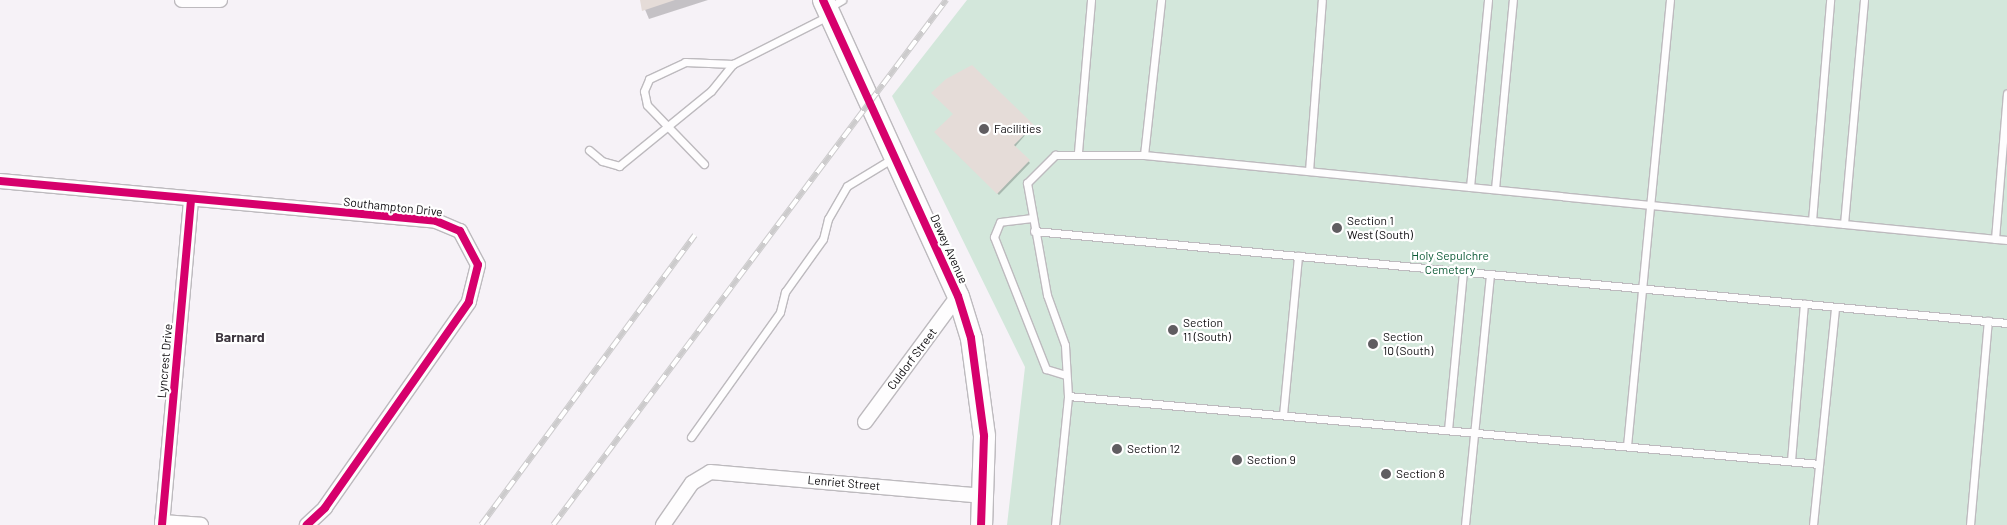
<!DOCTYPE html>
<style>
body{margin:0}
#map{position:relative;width:2007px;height:525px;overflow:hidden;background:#f6f2f7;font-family:Barlow,sans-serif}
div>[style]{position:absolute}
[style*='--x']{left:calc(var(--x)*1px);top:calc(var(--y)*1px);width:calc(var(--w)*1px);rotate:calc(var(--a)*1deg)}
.green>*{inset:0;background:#d3e7db}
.shadow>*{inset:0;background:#0003}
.building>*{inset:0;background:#e5dcd8}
.roads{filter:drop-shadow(1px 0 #bdbabe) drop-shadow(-1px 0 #bdbabe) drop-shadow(0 1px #bdbabe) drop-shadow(0 -1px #bdbabe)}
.service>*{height:7px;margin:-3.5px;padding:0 3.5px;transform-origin:3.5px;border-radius:3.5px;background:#fefdfe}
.minor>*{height:14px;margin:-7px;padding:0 7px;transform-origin:7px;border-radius:7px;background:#fefdfe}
.primary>*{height:21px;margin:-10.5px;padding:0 10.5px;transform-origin:10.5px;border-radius:10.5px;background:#fefdfe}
.rail>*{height:5.5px;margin-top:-2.75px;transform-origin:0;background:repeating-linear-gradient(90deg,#fff 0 11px,#cccbcc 0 22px);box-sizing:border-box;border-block:1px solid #cccbcc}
.cycleway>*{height:8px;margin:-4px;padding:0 4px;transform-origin:4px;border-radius:4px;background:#d6006c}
.dots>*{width:14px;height:14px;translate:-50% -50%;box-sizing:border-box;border:2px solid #fff;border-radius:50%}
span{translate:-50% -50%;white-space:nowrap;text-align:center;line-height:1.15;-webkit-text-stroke:4.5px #fff;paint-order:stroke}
.poi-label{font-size:12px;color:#0f0d10}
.left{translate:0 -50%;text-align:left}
.street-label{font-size:12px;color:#0f0d10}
.park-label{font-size:12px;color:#0d5a36}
.neighbourhood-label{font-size:14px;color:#3d363f;font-weight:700}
</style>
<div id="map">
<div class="green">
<div style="clip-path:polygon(967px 0,2007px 0,2007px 525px,1007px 525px,1025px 367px,892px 96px)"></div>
</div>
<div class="shadow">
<div style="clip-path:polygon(641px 0,708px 0,649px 19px)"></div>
<div style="clip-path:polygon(1033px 126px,1015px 147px,1030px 163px,999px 195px,937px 134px)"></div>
</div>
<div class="building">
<div style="clip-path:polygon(640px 0,675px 0,642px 11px)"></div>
<div style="clip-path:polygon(972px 65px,1034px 125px,1014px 145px,1030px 160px,997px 194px,934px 132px,953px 114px,931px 93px,946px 79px)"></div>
</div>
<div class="roads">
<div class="service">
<div style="--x:830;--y:7;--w:14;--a:-30"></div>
<div style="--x:589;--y:150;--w:17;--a:40"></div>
<div style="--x:602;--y:161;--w:18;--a:16"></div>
<div style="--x:619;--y:166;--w:119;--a:-39.2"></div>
<div style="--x:711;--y:91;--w:35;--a:-51"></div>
<div style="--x:1078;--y:152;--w:153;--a:-85.1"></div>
<div style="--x:1144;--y:155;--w:156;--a:-83.7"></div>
<div style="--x:704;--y:164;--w:82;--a:-134"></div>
<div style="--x:647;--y:105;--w:14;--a:-102"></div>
<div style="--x:644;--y:91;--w:13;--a:-67"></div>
<div style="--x:649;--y:79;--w:40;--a:-25"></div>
<div style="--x:685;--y:62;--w:48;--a:2.4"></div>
<div style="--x:733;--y:64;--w:106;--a:-26.8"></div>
<div style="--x:1309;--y:171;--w:171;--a:-85.7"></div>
<div style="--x:1470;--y:187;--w:188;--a:-84.5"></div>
<div style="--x:1495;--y:189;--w:190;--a:-84.6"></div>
<div style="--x:1032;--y:218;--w:32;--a:173"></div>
<div style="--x:1000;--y:222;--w:16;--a:112"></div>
<div style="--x:994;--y:237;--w:142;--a:68.5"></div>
<div style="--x:1046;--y:369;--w:21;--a:17"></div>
<div style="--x:1812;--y:221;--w:222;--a:-85.3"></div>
<div style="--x:1844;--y:224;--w:225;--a:-84.9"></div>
<div style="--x:1034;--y:231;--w:977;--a:5.4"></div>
<div style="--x:1995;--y:239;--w:146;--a:-85.3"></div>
<div style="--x:1068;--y:396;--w:754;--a:5.17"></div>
<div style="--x:1283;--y:415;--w:160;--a:-84.6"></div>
<div style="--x:1448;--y:430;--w:159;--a:-84.6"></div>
<div style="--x:691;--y:437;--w:153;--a:-54.5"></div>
<div style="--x:780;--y:312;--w:21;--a:-76"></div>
<div style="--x:785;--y:292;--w:65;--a:-54.4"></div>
<div style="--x:823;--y:239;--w:21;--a:-76"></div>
<div style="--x:828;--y:219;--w:38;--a:-60"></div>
<div style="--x:847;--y:186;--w:54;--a:-31.3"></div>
<div style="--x:1627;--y:446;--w:448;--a:-84.5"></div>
<div style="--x:1791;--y:461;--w:158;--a:-85.3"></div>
<div style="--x:1055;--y:525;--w:130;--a:-84.2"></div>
<div style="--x:1068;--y:396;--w:51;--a:-93.4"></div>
<div style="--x:1065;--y:345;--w:53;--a:-109.8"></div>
<div style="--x:1047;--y:295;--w:114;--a:-100.1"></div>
<div style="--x:1027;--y:183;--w:40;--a:-45"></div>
<div style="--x:1055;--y:155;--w:89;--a:0"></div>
<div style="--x:1144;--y:155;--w:867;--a:5.63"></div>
<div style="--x:1465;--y:525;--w:252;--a:-84.3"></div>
<div style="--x:1813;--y:525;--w:219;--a:-84.2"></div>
<div style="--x:1970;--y:525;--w:205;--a:-85"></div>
</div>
<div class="minor">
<div style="--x:182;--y:0;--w:38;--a:0"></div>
<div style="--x:0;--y:181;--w:438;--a:5.2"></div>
<div style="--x:436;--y:221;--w:26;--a:23"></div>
<div style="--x:460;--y:231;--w:38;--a:62"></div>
<div style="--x:478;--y:265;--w:38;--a:104"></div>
<div style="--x:469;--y:302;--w:251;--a:125"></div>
<div style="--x:325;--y:508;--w:25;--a:137"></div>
<div style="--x:865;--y:422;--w:157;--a:-53.6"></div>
<div style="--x:162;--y:522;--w:39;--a:4"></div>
<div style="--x:162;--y:525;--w:327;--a:-84.9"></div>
<div style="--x:663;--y:525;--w:51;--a:-55.4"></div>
<div style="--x:692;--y:483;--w:21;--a:-31"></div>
<div style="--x:710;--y:472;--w:275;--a:5"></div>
</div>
<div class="primary">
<div style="--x:823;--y:0;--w:325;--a:65.5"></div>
<div style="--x:958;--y:296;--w:44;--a:72.8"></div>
<div style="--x:971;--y:338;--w:99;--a:82.4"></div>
<div style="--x:984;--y:436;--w:89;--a:91.9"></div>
</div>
</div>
<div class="rail">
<div style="--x:481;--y:525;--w:360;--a:-53.6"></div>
<div style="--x:553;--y:525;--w:656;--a:-53.18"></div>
</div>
<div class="cycleway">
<div style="--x:823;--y:0;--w:325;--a:65.5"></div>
<div style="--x:958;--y:296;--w:44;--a:72.8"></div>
<div style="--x:971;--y:338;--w:99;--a:82.4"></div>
<div style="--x:984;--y:436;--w:89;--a:91.9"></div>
<div style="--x:0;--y:181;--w:438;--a:5.2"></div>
<div style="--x:436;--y:221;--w:26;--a:23"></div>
<div style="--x:460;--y:231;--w:38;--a:62"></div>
<div style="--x:478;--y:265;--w:38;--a:104"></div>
<div style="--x:469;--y:302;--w:251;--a:125"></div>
<div style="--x:325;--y:508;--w:25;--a:137"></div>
<div style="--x:162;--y:525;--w:327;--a:-84.9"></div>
</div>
<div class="dots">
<div style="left:984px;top:129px;background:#605d61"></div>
<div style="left:1337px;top:228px;background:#605d61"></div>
<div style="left:1173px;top:330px;background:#605d61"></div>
<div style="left:1373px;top:344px;background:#605d61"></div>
<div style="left:1117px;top:449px;background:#605d61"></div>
<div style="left:1237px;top:460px;background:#605d61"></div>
<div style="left:1386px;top:474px;background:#605d61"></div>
</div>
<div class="poi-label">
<span class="left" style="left:994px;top:129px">Facilities</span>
<span class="left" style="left:1347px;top:228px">Section 1<br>West (South)</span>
<span class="left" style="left:1183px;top:330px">Section<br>11 (South)</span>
<span class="left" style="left:1383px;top:344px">Section<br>10 (South)</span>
<span class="left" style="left:1127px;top:449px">Section 12</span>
<span class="left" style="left:1247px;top:460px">Section 9</span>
<span class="left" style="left:1396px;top:474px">Section 8</span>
</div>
<div class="street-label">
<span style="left:393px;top:207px;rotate:6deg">Southampton Drive</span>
<span style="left:949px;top:249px;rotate:66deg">Dewey Avenue</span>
<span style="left:912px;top:359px;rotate:-53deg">Culdorf Street</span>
<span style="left:165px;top:361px;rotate:-85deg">Lyncrest Drive</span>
<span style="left:844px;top:483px;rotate:5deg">Lenriet Street</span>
</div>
<div class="park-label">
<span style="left:1450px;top:263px">Holy Sepulchre<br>Cemetery</span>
</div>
<div class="neighbourhood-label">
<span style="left:240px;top:337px">Barnard</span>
</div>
</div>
